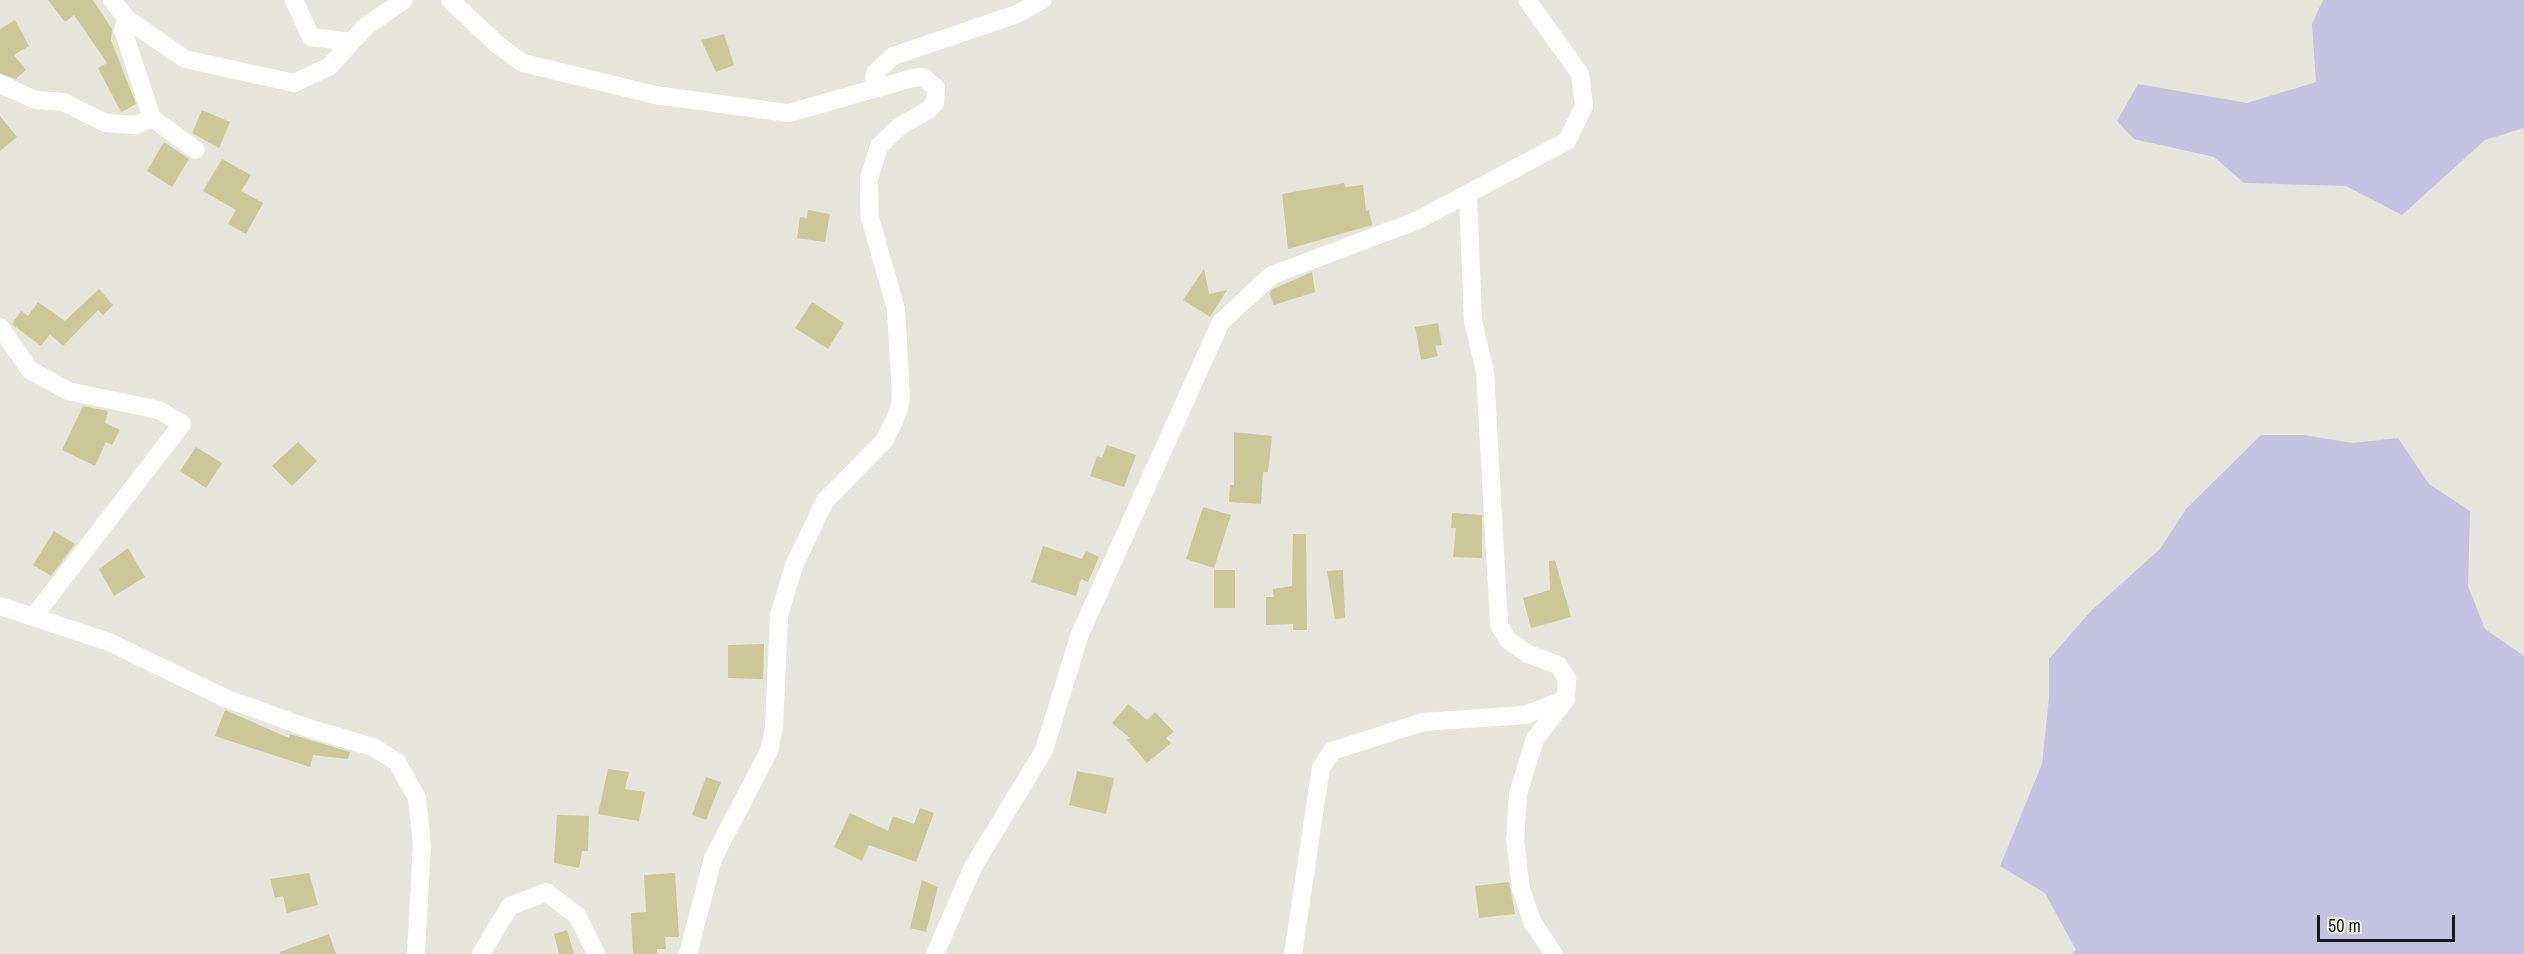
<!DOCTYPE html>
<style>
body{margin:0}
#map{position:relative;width:2524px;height:954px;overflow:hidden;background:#e6e5db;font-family:"Archivo Narrow",sans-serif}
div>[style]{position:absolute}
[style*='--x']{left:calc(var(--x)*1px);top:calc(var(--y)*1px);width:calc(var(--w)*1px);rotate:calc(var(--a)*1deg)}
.green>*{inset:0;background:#c5c1e1}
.building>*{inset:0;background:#cbc796}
.minor>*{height:18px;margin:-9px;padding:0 9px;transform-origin:9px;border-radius:9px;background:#fff}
span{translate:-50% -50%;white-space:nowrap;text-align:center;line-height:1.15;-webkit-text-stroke:5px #f3f2e8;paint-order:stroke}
.scale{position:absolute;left:2317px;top:915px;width:138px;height:27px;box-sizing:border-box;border:3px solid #181814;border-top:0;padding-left:8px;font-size:18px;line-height:21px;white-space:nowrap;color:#181814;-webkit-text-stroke:4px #f3f2e8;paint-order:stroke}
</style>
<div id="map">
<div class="green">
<div style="clip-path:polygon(2323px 0,2524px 0,2524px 128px,2485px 140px,2402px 215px,2346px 186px,2244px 183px,2214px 157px,2134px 139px,2117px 121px,2138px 84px,2247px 103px,2316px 82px,2312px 24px)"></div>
<div style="clip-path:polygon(2261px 435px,2303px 435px,2353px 443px,2398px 438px,2429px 484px,2470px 511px,2468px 586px,2485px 629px,2524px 656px,2524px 954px,2072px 954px,2076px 950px,2045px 893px,2000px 866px,2042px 764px,2049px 698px,2049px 659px,2092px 610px,2160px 549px,2186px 509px)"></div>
</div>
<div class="building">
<div style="clip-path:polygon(48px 0,93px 0,112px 29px,111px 40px,136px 104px,121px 112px,98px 68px,107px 63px,74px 15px,65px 22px)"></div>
<div style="clip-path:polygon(15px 20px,29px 46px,14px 55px,26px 70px,16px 79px,0 73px,0 29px)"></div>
<div style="clip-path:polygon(724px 34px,734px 65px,716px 72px,701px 40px)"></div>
<div style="clip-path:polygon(202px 110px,230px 122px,219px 148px,192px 133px)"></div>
<div style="clip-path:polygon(0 116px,17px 137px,0 151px)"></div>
<div style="clip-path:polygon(164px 142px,189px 159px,172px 187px,147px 171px)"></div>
<div style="clip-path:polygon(222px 159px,251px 175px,241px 191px,263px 203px,246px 234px,228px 224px,236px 210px,203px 191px)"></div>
<div style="clip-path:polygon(1344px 183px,1345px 187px,1363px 185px,1366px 211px,1369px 210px,1372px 225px,1288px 249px,1282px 194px)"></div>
<div style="clip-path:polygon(808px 210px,830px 214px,825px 242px,797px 238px,800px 217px,807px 218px)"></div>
<div style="clip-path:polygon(1204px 269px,1209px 294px,1227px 290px,1210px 317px,1183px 300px)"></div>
<div style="clip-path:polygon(1312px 272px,1315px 292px,1274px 305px,1269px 293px,1273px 289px)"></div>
<div style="clip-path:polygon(99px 289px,113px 305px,103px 315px,98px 310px,63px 346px,50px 334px,41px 346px,12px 324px,21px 311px,28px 316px,38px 302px,65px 321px)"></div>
<div style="clip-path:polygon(812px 302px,844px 323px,828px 349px,795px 328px)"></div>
<div style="clip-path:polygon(1438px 323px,1442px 345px,1435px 346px,1438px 356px,1421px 360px,1415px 327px)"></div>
<div style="clip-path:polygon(83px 406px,108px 411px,105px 423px,120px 430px,112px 445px,106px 442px,95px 466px,62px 450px)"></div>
<div style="clip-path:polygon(1234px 432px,1272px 436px,1268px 472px,1263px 472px,1261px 504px,1229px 502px,1230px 485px,1234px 485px)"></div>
<div style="clip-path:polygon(298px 442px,317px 461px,292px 486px,272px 466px)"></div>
<div style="clip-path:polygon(1107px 445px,1136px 455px,1124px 487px,1090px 476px,1097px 456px,1102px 458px)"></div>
<div style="clip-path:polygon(196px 447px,222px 463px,206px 488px,180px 471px)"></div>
<div style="clip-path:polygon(1203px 507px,1231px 515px,1214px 568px,1186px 559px)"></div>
<div style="clip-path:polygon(1452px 513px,1482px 515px,1482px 558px,1453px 557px,1456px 528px,1451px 528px)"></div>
<div style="clip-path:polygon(54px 531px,75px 544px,51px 576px,33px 565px)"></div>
<div style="clip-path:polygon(1293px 534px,1306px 534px,1307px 630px,1293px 630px,1293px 624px,1266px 625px,1266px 597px,1274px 597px,1273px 589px,1292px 586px)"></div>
<div style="clip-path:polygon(1043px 546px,1082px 559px,1086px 551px,1099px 557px,1088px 582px,1081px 579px,1076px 596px,1031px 582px)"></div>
<div style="clip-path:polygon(128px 548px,145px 577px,114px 596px,99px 569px)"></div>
<div style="clip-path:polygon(1555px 560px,1571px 617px,1531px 628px,1523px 598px,1550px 590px,1549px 561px)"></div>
<div style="clip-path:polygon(1214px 570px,1235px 570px,1235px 608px,1214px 608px)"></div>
<div style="clip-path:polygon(1343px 570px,1345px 618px,1335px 619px,1327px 571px)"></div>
<div style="clip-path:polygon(764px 644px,763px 679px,728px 678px,728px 645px)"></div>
<div style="clip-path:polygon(1128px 704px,1147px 720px,1155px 712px,1174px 732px,1166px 738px,1171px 743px,1147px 763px,1127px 740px,1130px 738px,1112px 723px)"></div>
<div style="clip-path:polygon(225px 710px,289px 738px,290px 734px,350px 752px,348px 759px,313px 755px,310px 767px,215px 736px)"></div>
<div style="clip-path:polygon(608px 769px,629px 772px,625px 789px,645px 792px,639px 821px,598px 814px)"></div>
<div style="clip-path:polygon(1077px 771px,1114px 778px,1106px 814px,1069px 805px)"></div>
<div style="clip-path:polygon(706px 777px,721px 782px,706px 820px,692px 815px)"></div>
<div style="clip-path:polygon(920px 808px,934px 813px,916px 862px,869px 845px,862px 861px,834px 847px,850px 813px,888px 831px,893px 816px,914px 824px)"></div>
<div style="clip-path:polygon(557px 815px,589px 816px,588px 851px,582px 851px,579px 868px,554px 863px)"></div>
<div style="clip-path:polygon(309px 873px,318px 905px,287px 913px,283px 896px,275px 898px,270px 879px)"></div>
<div style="clip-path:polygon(675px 873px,679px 937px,665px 937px,666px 949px,657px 949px,657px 954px,633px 954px,631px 913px,646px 912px,644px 875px)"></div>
<div style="clip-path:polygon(922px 880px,938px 887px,926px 932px,910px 928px)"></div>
<div style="clip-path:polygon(1509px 882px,1515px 914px,1479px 918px,1475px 886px)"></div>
<div style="clip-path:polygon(567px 930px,574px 954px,559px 954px,554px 934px)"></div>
<div style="clip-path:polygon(329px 934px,336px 954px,281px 954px,280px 952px)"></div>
</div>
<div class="minor">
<div style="--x:112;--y:0;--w:24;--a:52"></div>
<div style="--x:127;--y:19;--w:70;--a:34.6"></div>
<div style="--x:185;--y:59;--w:112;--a:12.4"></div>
<div style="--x:294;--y:83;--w:38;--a:-25"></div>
<div style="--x:329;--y:67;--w:54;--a:-48"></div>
<div style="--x:365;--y:27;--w:47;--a:-34.7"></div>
<div style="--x:294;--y:0;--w:41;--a:65.3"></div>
<div style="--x:311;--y:37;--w:39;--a:7"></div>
<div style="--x:450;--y:0;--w:66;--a:43.2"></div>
<div style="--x:498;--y:45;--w:31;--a:36"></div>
<div style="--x:523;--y:63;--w:136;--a:13.6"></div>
<div style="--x:655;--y:95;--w:135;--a:7.7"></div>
<div style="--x:789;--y:113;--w:129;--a:-15.8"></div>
<div style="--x:913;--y:78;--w:10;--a:-6"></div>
<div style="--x:923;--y:77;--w:17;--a:40"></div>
<div style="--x:936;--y:88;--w:15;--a:94"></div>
<div style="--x:935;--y:103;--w:10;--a:135"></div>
<div style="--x:928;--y:110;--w:32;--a:150"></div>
<div style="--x:900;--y:126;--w:29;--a:136"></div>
<div style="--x:879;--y:146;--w:34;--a:107"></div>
<div style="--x:869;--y:179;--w:39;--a:89"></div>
<div style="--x:870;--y:218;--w:95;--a:74.1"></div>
<div style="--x:896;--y:309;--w:88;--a:86.7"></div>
<div style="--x:901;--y:397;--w:15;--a:101"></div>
<div style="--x:898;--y:412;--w:31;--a:115"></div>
<div style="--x:885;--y:440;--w:86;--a:134.5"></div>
<div style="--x:825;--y:501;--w:72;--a:115.5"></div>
<div style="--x:794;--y:566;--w:51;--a:107"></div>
<div style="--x:779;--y:615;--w:113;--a:92.5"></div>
<div style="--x:774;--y:728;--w:24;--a:102"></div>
<div style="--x:769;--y:751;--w:121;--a:117.6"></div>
<div style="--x:713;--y:858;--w:99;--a:104.6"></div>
<div style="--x:127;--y:19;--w:12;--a:110"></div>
<div style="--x:123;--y:30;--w:93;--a:71.8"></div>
<div style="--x:152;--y:118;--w:54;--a:36"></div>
<div style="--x:0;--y:84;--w:39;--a:24"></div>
<div style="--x:36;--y:100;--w:27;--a:4"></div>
<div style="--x:63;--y:102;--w:48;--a:26"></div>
<div style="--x:106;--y:123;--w:30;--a:4"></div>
<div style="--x:136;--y:125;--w:17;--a:-24"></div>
<div style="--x:873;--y:89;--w:16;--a:-83"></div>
<div style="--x:875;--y:73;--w:25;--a:-43"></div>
<div style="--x:893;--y:56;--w:131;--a:-18.7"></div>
<div style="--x:1017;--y:14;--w:29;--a:-29"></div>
<div style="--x:1468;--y:196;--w:125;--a:87.7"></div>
<div style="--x:1473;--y:321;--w:52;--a:76.8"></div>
<div style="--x:1485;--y:372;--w:253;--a:86.8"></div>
<div style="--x:1499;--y:625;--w:17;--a:59"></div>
<div style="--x:1508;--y:640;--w:24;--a:35"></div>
<div style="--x:1528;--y:654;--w:32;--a:20"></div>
<div style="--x:1558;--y:665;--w:17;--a:57"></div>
<div style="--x:1567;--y:679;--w:20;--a:93"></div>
<div style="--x:1566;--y:699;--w:51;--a:127.8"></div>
<div style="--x:1535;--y:739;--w:58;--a:107.2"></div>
<div style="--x:1518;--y:794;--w:46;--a:93.7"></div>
<div style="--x:1515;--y:840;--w:49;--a:83"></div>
<div style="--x:1521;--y:889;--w:36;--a:71"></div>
<div style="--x:1533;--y:923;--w:37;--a:56"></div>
<div style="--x:0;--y:327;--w:52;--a:55.1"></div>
<div style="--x:30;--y:370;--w:43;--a:28.9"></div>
<div style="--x:68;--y:391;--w:93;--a:11.8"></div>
<div style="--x:159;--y:410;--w:27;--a:31"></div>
<div style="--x:182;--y:424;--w:241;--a:127.6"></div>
<div style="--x:0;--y:606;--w:115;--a:18.3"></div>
<div style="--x:109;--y:642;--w:129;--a:25.8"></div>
<div style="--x:225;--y:698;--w:85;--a:19.9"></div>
<div style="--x:305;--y:727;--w:71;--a:16.4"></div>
<div style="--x:373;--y:747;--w:28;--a:32"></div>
<div style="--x:397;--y:762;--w:41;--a:60.9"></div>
<div style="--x:417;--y:798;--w:47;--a:83.9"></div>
<div style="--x:422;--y:845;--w:109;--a:93.2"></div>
<div style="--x:481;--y:954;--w:56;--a:-58.9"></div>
<div style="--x:510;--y:906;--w:39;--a:-21"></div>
<div style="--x:546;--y:892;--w:39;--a:37"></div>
<div style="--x:577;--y:915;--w:43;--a:64"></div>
<div style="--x:935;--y:954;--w:95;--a:-66.4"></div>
<div style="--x:973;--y:867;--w:137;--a:-58.7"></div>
<div style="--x:1044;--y:750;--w:121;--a:-72.8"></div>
<div style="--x:1080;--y:634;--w:342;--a:-65.7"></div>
<div style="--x:1221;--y:322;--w:69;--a:-42.7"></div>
<div style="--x:1272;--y:275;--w:154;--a:-20.6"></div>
<div style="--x:1416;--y:221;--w:171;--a:-27.9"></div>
<div style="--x:1567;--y:141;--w:39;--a:-64"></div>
<div style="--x:1584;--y:106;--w:32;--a:-97"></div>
<div style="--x:1580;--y:74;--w:91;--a:-125.6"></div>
<div style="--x:1293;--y:954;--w:169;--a:-81.5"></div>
<div style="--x:1318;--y:787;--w:19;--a:-81"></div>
<div style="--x:1321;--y:768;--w:20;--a:-57"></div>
<div style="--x:1332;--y:751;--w:96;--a:-17.7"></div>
<div style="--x:1423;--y:722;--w:102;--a:-3.9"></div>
<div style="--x:1525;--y:715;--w:44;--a:-21.3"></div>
</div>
<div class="scale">50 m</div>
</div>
